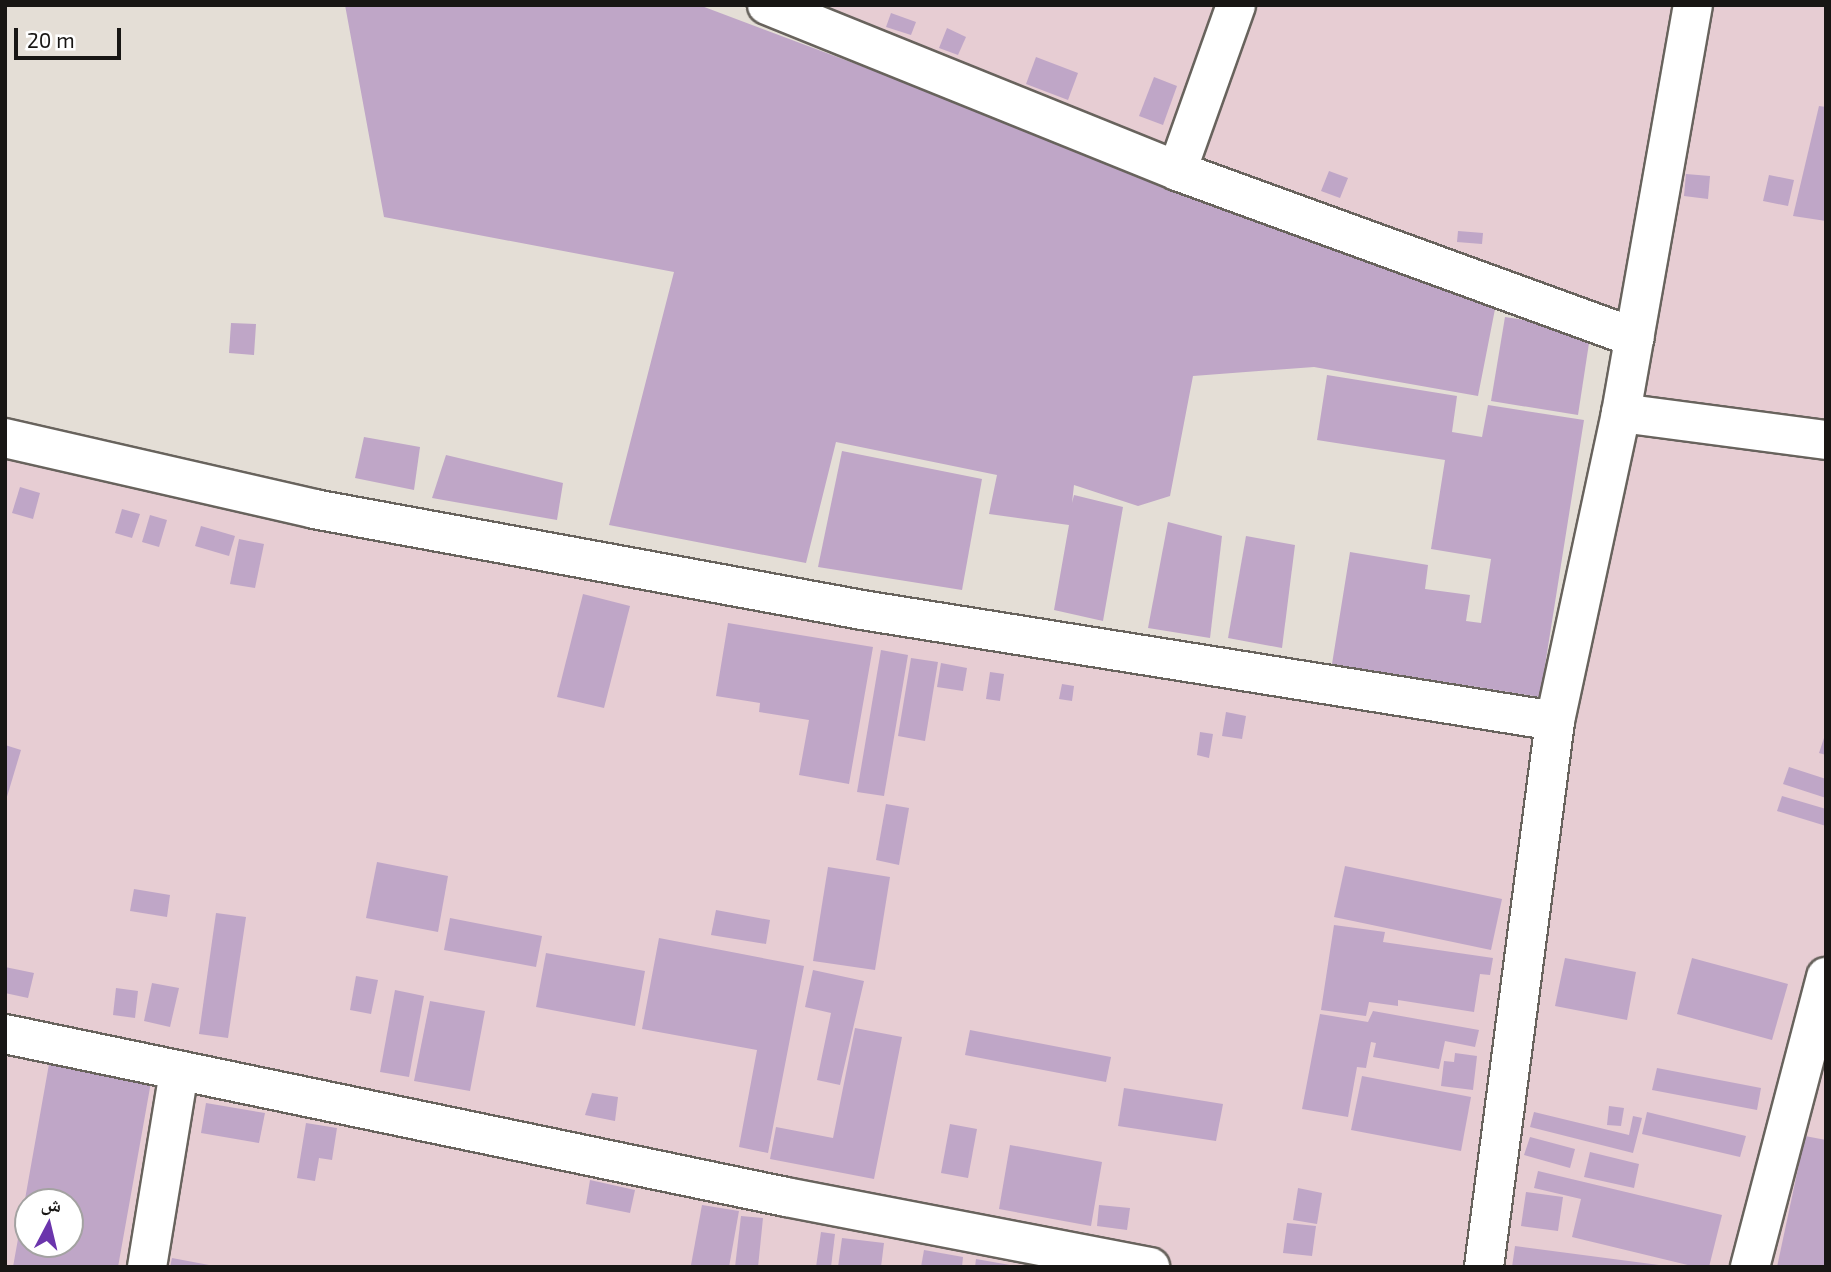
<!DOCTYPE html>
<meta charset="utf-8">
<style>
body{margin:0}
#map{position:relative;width:1831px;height:1272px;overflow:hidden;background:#e4ded6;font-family:"Exo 2","Noto Naskh Arabic",sans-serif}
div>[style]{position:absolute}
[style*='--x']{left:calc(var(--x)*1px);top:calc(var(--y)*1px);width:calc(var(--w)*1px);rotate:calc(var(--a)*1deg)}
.industrial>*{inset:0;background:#e7cdd3}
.building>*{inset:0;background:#bfa6c7}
.roads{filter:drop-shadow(2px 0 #68635d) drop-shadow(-2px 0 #68635d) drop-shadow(0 2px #68635d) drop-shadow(0 -2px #68635d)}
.minor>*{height:38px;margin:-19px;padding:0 19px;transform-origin:19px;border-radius:19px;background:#fff}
.tertiary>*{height:38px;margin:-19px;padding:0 19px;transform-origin:19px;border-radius:19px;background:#fff}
span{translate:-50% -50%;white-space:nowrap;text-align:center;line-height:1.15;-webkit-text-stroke:6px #fff;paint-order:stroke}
.frame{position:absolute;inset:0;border:7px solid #181614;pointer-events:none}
.north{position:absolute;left:14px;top:1188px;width:70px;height:70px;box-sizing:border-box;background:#fff;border:2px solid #a3a2a1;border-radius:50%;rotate:7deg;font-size:19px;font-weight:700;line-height:28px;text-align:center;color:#181614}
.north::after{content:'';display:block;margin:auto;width:24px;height:32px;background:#6b35ac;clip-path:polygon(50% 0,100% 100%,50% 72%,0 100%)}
.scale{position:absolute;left:14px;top:28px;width:107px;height:32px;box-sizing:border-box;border:4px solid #181614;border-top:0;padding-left:9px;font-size:21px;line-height:24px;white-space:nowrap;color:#181614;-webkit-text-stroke:5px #fff;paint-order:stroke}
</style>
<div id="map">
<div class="industrial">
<div style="clip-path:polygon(evenodd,771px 5px,1826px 5px,1826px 1267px,5px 1267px,5px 451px,1555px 721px,1635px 338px,771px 5px,28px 1202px,70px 1202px,70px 1244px,28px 1244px,28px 1202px)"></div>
</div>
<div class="building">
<div style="clip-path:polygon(345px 5px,699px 5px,1496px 304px,1478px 396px,1314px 367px,1193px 376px,1170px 496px,1138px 506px,1074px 485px,1072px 503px,1074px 495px,1123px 507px,1103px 621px,1054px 610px,1069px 525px,989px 514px,997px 475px,836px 442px,806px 563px,609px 525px,674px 272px,384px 217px)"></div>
<div style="clip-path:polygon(891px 13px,916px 22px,911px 35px,886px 27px)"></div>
<div style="clip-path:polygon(947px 28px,966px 37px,958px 55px,939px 48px)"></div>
<div style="clip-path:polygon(1036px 57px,1078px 73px,1068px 100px,1026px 84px)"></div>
<div style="clip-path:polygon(1154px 77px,1177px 86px,1163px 125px,1139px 116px)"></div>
<div style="clip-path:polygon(1819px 106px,1826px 107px,1826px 221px,1793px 216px)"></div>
<div style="clip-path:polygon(1329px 171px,1348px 178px,1340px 198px,1321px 191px)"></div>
<div style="clip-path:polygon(1686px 174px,1710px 176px,1708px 199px,1684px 196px)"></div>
<div style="clip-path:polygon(1769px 175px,1794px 180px,1788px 206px,1763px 201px)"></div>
<div style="clip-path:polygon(1458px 231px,1483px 233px,1482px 244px,1457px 242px)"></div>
<div style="clip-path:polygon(1505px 317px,1591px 330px,1578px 415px,1491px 401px)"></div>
<div style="clip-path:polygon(231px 323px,256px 324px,254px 355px,229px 353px)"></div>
<div style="clip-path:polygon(1327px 375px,1457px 396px,1452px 432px,1482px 437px,1488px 405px,1584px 420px,1540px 697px,1332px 664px,1350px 552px,1428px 565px,1425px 589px,1470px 595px,1466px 621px,1481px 623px,1491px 559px,1431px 549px,1445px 460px,1317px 440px)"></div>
<div style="clip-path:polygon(364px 437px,420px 447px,414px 490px,355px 478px)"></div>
<div style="clip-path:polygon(842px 451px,982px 479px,962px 590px,818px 567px)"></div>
<div style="clip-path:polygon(446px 455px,563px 483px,557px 520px,432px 498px)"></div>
<div style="clip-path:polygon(20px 487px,40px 493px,33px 519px,12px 513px)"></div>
<div style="clip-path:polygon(122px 509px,140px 514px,132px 538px,115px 533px)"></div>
<div style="clip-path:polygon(150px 515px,167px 520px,159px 547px,142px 542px)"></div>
<div style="clip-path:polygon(1168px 522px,1222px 536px,1210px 638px,1148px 628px)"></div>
<div style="clip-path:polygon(201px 526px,235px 536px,229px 556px,195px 546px)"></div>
<div style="clip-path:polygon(1246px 536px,1295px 545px,1282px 648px,1228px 638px)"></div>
<div style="clip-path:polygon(239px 539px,264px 544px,255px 588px,230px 584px)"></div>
<div style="clip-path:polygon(583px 594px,630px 606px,604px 708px,557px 697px)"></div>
<div style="clip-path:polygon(728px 623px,873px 647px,849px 784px,799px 775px,809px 720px,759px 712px,760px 703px,716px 696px)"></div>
<div style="clip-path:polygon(881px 650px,908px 655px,884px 796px,857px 792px)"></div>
<div style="clip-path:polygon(911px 658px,938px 662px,925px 741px,898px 736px)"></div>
<div style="clip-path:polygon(941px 663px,967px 668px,963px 691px,937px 687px)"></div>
<div style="clip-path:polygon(990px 672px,1004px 674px,1000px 701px,986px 699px)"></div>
<div style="clip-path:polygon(1062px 684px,1074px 686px,1072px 701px,1059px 699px)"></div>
<div style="clip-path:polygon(1226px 712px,1246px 716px,1242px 739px,1222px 736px)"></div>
<div style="clip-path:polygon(1200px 732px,1213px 734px,1209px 758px,1197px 755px)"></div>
<div style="clip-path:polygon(1825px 735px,1826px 735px,1826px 755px,1819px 753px)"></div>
<div style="clip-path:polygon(5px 745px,21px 750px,6px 800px,5px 800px)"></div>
<div style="clip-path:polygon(1789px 767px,1826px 779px,1826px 798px,1783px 784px)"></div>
<div style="clip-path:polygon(1782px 796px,1826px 809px,1826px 826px,1777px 811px)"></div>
<div style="clip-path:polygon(886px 804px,909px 808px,899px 865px,876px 860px)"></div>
<div style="clip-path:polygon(377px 862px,448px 876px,438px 932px,366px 918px)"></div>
<div style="clip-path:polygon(1345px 866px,1502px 899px,1491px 950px,1334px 917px)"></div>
<div style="clip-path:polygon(828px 867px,890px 877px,875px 970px,813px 961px)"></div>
<div style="clip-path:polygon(134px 889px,170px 895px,167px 917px,130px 911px)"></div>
<div style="clip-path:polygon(716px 910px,770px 920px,766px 944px,711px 935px)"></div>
<div style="clip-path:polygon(216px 913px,246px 917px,228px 1038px,199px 1034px)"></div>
<div style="clip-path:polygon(450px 918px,542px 936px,536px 967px,444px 950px)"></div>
<div style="clip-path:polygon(1334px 925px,1385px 932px,1383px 942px,1493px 958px,1490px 975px,1480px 974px,1474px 1012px,1398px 1000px,1398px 1006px,1369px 1002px,1366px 1016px,1321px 1010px)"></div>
<div style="clip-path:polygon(659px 938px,804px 966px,768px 1153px,739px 1147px,757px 1050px,642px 1029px)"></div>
<div style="clip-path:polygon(546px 953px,645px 971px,635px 1026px,536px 1007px)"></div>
<div style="clip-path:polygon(1565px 958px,1636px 972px,1627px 1020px,1555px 1006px)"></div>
<div style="clip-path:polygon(1692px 958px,1788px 984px,1772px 1040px,1677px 1014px)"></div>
<div style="clip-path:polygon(5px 967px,34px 973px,28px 998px,5px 993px)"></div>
<div style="clip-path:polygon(813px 970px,864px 981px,840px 1085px,817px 1080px,831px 1013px,805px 1007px)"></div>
<div style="clip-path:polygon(356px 976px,378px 980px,371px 1014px,350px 1010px)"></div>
<div style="clip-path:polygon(152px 983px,179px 988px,170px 1027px,144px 1021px)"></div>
<div style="clip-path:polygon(116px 988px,138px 991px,135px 1018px,113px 1015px)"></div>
<div style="clip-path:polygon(395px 990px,424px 996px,409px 1077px,380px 1072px)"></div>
<div style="clip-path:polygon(430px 1001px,485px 1011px,470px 1091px,414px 1081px)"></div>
<div style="clip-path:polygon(1373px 1011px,1479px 1030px,1475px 1047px,1445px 1041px,1439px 1069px,1373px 1057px,1376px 1043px,1371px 1042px,1366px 1068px,1357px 1067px,1348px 1117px,1302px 1109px,1320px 1014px,1368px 1022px)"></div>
<div style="clip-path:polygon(855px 1028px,902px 1037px,874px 1179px,770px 1159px,776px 1127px,833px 1138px)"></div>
<div style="clip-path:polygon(970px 1030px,1111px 1057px,1106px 1082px,965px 1055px)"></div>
<div style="clip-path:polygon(1455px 1053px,1477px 1056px,1473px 1090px,1441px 1086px,1444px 1061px,1454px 1062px)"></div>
<div style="clip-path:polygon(evenodd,49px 1064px,151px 1082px,118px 1267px,13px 1267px,49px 1064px,28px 1202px,70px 1202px,70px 1244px,28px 1244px,28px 1202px)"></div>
<div style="clip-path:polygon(1657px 1068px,1761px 1088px,1757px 1110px,1652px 1090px)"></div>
<div style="clip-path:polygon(1362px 1076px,1471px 1097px,1461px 1151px,1351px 1130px)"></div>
<div style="clip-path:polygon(1124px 1088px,1223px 1104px,1216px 1141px,1118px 1126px)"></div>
<div style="clip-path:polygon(592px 1093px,618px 1097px,615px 1121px,585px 1115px)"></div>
<div style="clip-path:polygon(206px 1103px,265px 1113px,259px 1143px,201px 1133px)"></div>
<div style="clip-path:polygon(1609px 1106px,1624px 1108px,1621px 1126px,1607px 1125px)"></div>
<div style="clip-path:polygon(1534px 1112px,1629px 1135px,1633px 1116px,1642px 1118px,1633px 1153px,1530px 1127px)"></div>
<div style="clip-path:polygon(1647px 1112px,1746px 1136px,1740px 1157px,1642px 1134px)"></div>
<div style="clip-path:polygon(306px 1123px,337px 1128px,332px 1160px,319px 1158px,315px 1181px,297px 1178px)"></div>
<div style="clip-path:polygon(950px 1124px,977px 1129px,968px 1178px,941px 1173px)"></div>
<div style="clip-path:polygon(1805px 1136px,1826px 1140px,1826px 1267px,1777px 1267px)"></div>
<div style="clip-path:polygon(1530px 1137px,1575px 1149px,1570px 1168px,1524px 1155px)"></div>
<div style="clip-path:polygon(1010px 1145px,1102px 1162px,1091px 1226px,999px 1209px)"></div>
<div style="clip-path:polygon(1590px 1152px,1639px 1164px,1634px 1188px,1584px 1177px)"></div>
<div style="clip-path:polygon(1538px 1171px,1722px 1215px,1709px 1267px,1696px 1267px,1572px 1237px,1581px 1199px,1534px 1188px)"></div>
<div style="clip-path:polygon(590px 1180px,635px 1190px,630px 1213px,586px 1204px)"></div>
<div style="clip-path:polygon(1298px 1188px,1322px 1193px,1317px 1224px,1293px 1220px)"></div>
<div style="clip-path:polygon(1526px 1192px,1563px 1197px,1558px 1231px,1521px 1226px)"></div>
<div style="clip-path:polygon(702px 1205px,739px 1211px,729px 1267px,691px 1265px)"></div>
<div style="clip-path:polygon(1099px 1205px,1130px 1208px,1127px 1230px,1097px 1226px)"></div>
<div style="clip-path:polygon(741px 1216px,763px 1218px,758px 1267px,735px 1267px)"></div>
<div style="clip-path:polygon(1287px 1223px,1316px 1226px,1312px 1256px,1283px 1253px)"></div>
<div style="clip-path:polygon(821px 1232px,835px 1234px,831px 1267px,816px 1267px)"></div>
<div style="clip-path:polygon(842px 1238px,884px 1243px,881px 1267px,838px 1267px)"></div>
<div style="clip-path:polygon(1515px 1246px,1659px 1265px,1659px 1267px,1512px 1267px)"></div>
<div style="clip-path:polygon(924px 1250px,963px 1257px,962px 1267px,921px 1267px)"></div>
<div style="clip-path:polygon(172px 1258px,209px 1265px,208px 1267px,170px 1267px)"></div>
<div style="clip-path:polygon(976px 1259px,1010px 1265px,1009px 1267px,975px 1267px)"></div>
</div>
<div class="roads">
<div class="minor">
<div style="--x:767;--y:5;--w:442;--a:22"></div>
<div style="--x:1177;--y:171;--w:487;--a:20"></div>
<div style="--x:1177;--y:171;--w:176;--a:-70.4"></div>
<div style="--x:1621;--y:413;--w:207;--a:7.5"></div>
<div style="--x:5;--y:438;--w:317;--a:12.9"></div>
<div style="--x:314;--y:509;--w:557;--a:10.44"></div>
<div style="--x:862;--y:610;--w:702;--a:9.1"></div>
<div style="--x:147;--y:1267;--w:199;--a:-80.7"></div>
<div style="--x:1484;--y:1267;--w:551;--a:-82.59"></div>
<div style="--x:1555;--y:721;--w:315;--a:-77.9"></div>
<div style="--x:1621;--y:413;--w:414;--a:-80"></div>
<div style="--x:1750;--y:1267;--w:300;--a:-75.3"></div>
</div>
<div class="tertiary">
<div style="--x:5;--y:1034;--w:798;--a:11.79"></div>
<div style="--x:786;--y:1197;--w:371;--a:10.9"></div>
</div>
</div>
<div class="frame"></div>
<div class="north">ش</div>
<div class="scale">20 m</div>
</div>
